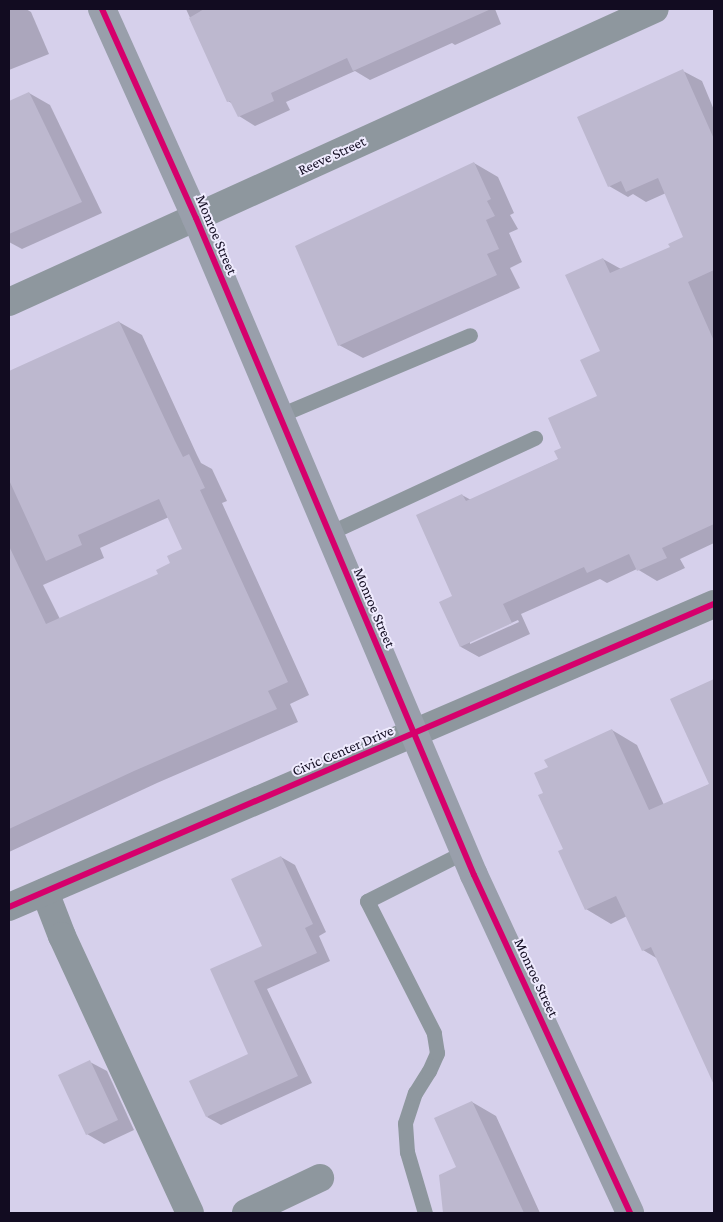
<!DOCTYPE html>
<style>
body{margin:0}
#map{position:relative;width:723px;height:1222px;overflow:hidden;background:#d6d0eb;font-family:"Crimson Pro",serif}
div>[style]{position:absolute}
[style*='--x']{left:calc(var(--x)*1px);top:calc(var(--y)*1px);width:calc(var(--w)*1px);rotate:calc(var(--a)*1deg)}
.shadow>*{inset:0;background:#0003}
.building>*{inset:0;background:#bdb8cf}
.service>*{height:15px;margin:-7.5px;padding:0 7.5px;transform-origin:7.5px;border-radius:7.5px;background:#8e979e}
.minor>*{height:28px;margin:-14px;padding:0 14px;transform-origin:14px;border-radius:14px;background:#8e979e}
.secondary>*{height:28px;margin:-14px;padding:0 14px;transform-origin:14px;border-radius:14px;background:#999fab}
.cycleway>*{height:6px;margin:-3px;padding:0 3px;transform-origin:3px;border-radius:3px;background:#d6006c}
span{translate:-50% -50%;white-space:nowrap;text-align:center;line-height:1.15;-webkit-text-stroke:4px #efebfe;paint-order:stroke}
.street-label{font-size:15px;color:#120c21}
.frame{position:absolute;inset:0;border:10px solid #120c21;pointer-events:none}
</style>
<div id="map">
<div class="shadow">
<div style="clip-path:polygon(9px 9px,26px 9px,31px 12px,49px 54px,9px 70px)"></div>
<div style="clip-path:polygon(186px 9px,495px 9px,501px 24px,455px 45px,452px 43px,370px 80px,355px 71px,286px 102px,290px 110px,255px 126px,239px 116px,233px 104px,228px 101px)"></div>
<div style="clip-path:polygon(evenodd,683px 71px,702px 81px,714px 110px,714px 543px,680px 559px,685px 568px,657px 581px,637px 569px,607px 583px,600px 579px,521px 614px,530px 634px,479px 657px,461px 647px,454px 596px,462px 495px,471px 500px,559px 459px,563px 448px,598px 397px,602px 352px,603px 259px,621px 269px,671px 248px,685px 238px,666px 193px,646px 202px,633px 194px,628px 197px,609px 186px,683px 71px,518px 620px,519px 622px,470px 644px,470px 641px,518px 620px)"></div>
<div style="clip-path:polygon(29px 93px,50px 105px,102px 213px,22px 249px,9px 242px,9px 102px)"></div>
<div style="clip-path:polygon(474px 163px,498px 177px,514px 213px,510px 215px,518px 229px,509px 233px,522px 262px,510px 268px,520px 288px,363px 358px,339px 345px)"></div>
<div style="clip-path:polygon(evenodd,119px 322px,142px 335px,197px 455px,201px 463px,212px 469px,227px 501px,222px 503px,309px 695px,290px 704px,298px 722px,157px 783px,9px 852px,9px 385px,119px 322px,169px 517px,183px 550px,172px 564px,159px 575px,60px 619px,43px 585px,104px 558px,100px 548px,169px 517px)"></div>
<div style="clip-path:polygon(714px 680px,714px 1082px,658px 959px,643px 950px,627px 916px,611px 924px,586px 909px,544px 793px,549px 767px,612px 730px,637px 745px,664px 805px,710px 784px,672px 699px)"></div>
<div style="clip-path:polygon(281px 857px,295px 865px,326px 932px,319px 936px,330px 961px,267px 989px,312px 1083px,221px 1125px,207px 1117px,250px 1055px,212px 970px,264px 947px)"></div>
<div style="clip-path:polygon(90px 1062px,107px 1071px,134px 1130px,104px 1144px,87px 1134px)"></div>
<div style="clip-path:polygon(472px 1102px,496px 1116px,540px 1213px,445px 1213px,444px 1210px,458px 1168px)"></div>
</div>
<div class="building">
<div style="clip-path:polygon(204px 9px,491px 9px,353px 71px,347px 58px,271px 93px,274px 101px,238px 117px,230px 101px,227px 102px,189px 18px)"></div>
<div style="clip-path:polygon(683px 69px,714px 139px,714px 270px,688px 282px,714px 341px,714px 524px,662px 548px,667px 558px,637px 571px,629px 554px,587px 573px,584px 567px,503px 604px,512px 623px,460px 647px,439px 602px,452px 596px,416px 515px,462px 494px,466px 501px,558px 459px,554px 451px,561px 448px,548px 418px,597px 396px,580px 360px,600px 351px,565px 275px,603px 258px,610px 273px,670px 247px,668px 244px,683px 237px,658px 178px,626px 192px,621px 181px,608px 187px,577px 117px)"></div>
<div style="clip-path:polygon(29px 92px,82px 202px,9px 234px,9px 101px)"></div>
<div style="clip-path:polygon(474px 162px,491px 199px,487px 201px,495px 216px,486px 220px,499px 249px,487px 254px,497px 275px,338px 346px,295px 246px)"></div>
<div style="clip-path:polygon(119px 321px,175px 441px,183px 457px,189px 454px,205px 488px,200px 490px,288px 682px,268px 691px,277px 709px,134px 771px,9px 829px,9px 546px,46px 624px,158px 574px,156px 570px,170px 563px,167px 556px,182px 549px,159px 499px,78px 535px,82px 545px,46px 561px,9px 480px,9px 371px)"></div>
<div style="clip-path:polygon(714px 679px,714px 1085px,651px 947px,642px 951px,616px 896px,585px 910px,558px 851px,563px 849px,538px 795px,543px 793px,534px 773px,548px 767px,544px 760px,612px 729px,649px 810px,709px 784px,670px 699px)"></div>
<div style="clip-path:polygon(281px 856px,313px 924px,305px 928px,317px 953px,254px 981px,298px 1076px,206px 1117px,189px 1081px,248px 1054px,210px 969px,262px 946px,231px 879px)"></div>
<div style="clip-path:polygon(90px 1060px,118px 1120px,86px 1135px,58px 1075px)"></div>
<div style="clip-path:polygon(472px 1101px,524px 1213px,443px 1213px,439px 1175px,456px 1167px,434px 1118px)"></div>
</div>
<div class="service">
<div style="--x:280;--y:415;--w:206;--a:-22.8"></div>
<div style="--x:329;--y:533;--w:227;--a:-24.8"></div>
<div style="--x:425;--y:1213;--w:64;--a:-106.4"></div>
<div style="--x:407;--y:1152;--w:29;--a:-94"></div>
<div style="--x:405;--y:1123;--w:32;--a:-72"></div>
<div style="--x:415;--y:1093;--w:26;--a:-58"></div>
<div style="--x:429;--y:1071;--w:20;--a:-66"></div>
<div style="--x:437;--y:1053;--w:20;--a:-99"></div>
<div style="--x:434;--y:1033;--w:148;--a:-116.9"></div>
<div style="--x:367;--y:901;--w:109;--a:-26.8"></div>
</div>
<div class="minor">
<div style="--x:9;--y:302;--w:709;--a:-24.4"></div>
<div style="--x:45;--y:892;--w:47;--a:68.9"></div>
<div style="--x:62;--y:936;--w:305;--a:65.2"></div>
<div style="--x:9;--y:907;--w:767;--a:-23.26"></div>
<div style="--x:246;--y:1213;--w:82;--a:-25.3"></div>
</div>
<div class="secondary">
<div style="--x:102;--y:9;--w:229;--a:65.8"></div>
<div style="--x:196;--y:218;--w:713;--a:67.07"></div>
<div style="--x:474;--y:875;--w:372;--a:65.2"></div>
</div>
<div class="cycleway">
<div style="--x:102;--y:9;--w:229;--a:65.8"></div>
<div style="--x:196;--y:218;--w:713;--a:67.07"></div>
<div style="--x:474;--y:875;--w:372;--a:65.2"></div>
<div style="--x:9;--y:907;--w:767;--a:-23.26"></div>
</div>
<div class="street-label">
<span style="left:332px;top:156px;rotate:-25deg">Reeve Street</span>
<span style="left:216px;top:235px;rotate:67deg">Monroe Street</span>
<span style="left:374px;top:608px;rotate:67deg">Monroe Street</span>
<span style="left:343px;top:751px;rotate:-23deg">Civic Center Drive</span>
<span style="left:536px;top:978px;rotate:65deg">Monroe Street</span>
</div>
<div class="frame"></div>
</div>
